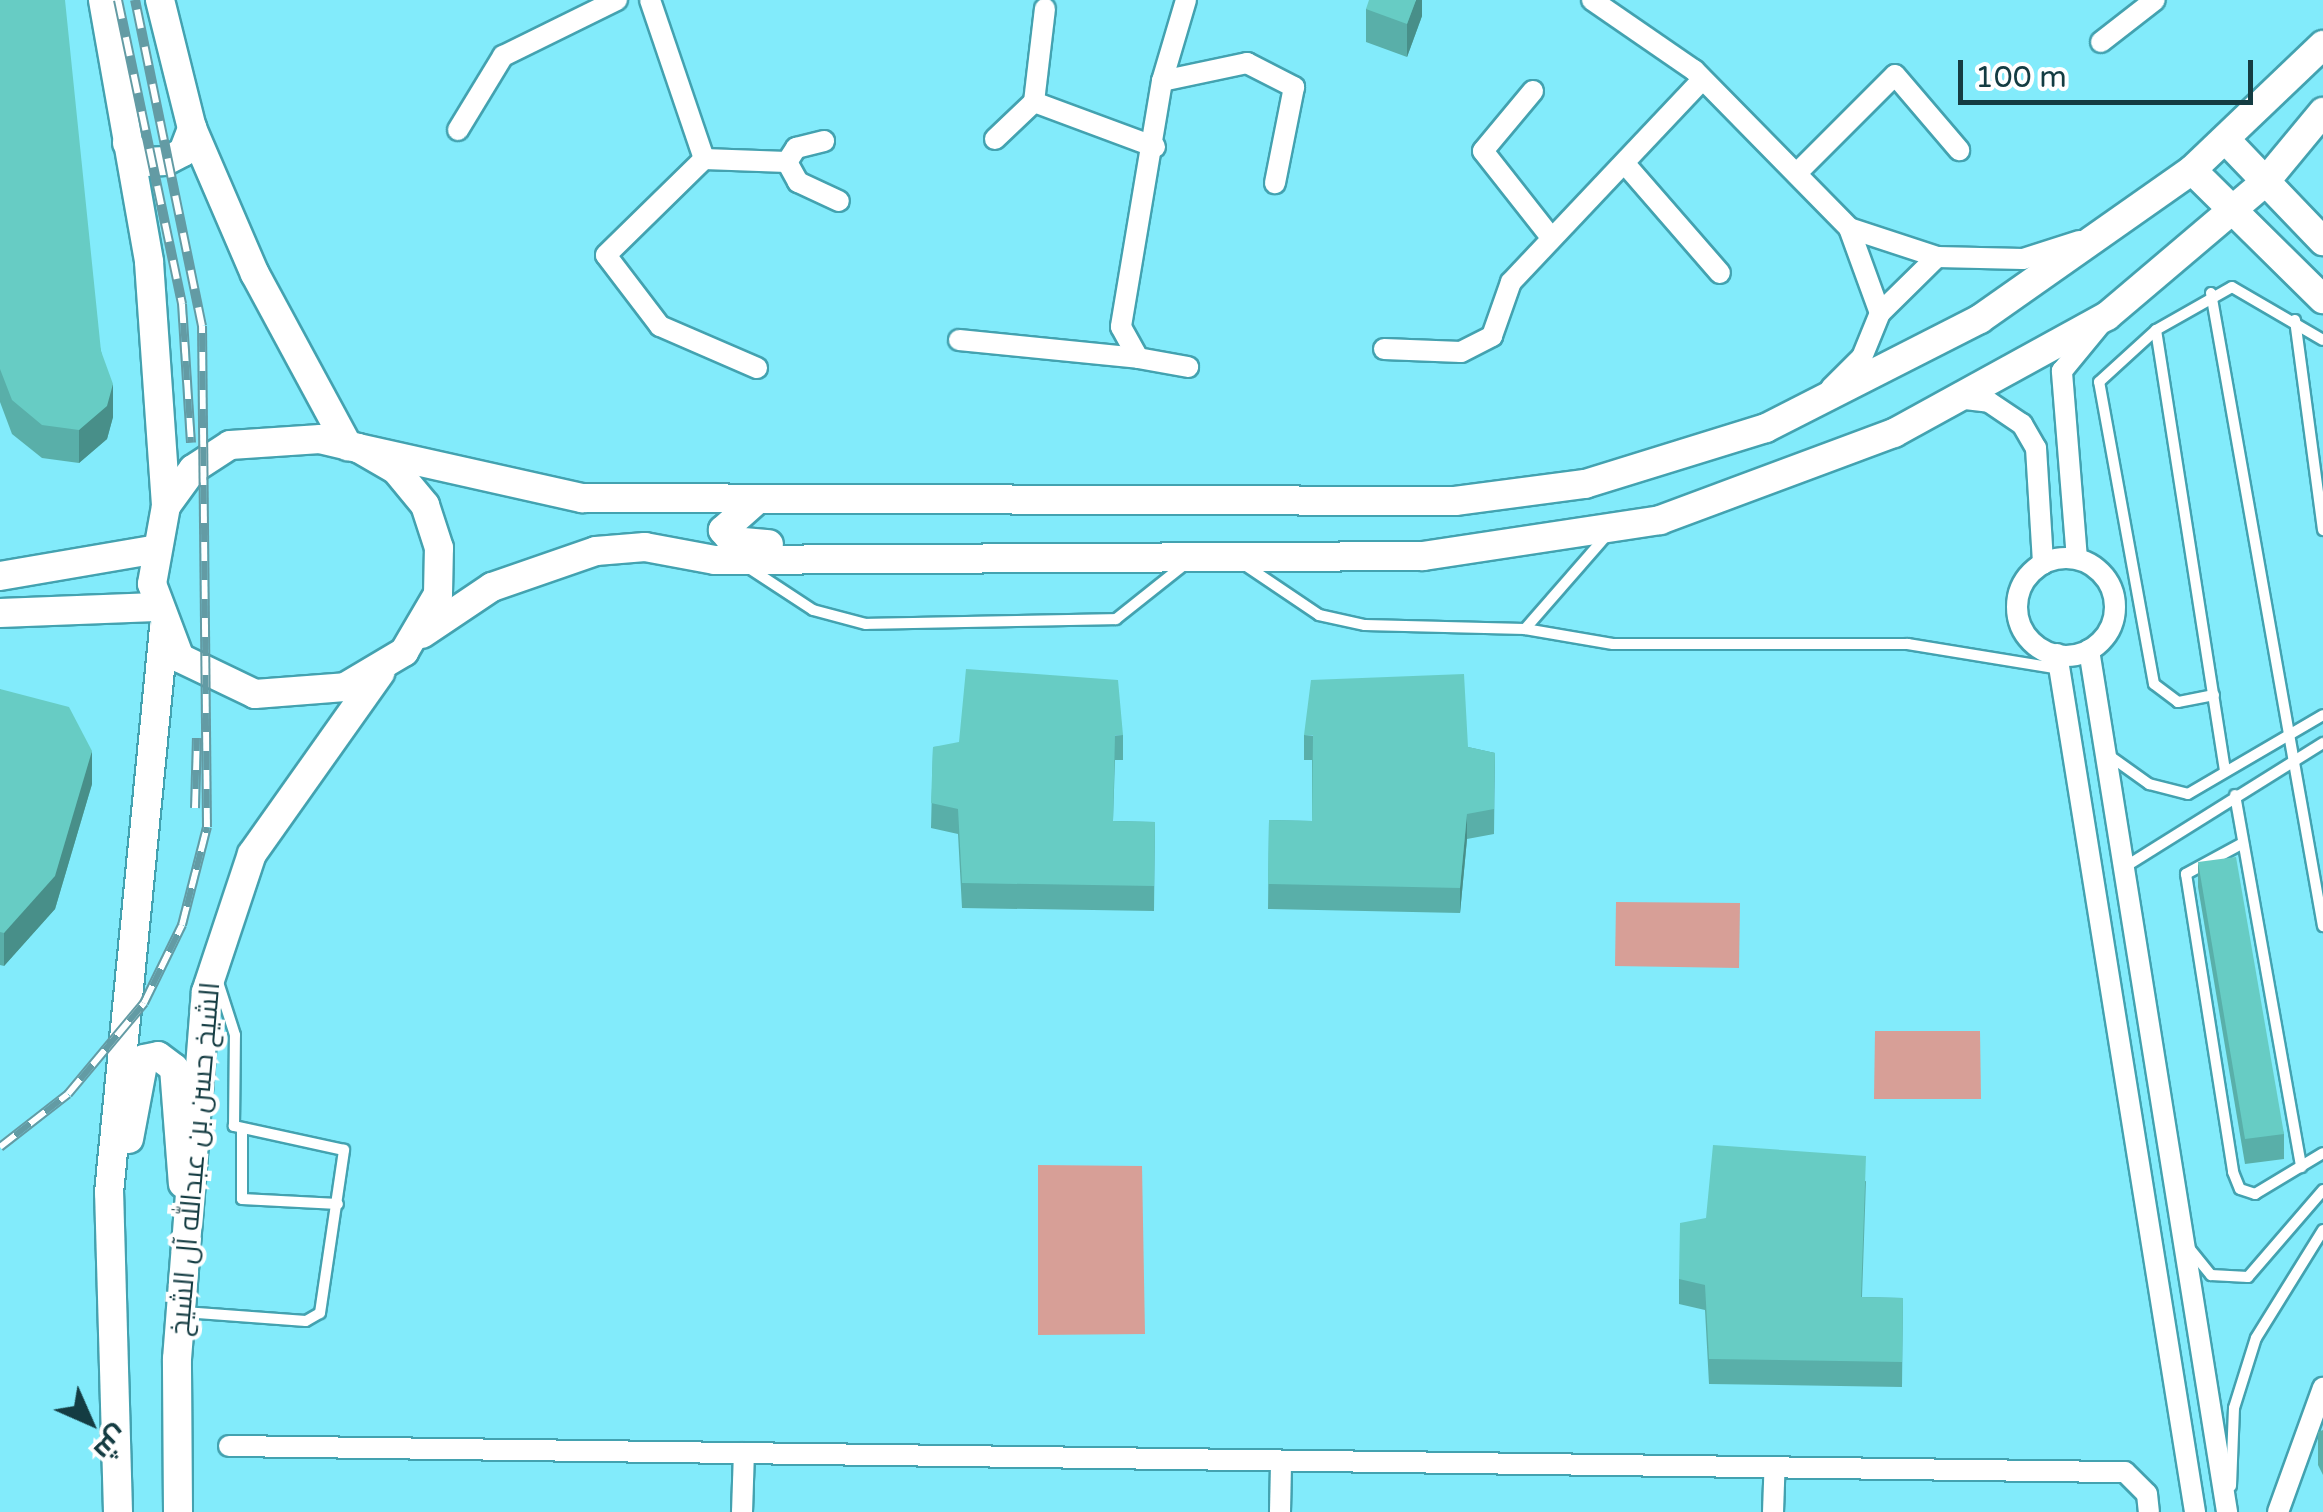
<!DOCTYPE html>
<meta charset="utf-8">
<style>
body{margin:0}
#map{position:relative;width:2323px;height:1512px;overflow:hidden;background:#a9f0fb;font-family:"Varela Round",Cairo,sans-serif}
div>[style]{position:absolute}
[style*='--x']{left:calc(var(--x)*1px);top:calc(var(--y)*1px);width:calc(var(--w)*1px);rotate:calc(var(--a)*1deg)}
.built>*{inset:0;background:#82ebfb}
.green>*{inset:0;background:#d79f97}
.roads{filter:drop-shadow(2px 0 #43a2b0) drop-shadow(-2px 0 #43a2b0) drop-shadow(0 2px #43a2b0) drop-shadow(0 -2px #43a2b0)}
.lane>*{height:10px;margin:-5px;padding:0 5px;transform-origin:5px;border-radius:5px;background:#fff}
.street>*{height:20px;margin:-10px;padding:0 10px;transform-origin:10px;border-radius:10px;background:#fff}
.street>.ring{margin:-10px;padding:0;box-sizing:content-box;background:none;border:20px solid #fff;border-radius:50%}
.secondary>*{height:28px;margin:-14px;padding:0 14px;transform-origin:14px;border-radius:14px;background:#fff}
.rail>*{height:10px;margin-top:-5px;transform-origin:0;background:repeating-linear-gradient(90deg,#fff 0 19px,#639ba4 0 38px);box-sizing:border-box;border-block:2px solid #639ba4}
.wall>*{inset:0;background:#59afa9}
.shaded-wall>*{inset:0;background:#488f89}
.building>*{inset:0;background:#67ccc4}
span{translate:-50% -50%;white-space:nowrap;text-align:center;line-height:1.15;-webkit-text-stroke:8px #fff;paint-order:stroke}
.street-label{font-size:28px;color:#143c42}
.north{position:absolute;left:40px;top:1372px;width:100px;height:100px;-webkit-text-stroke:8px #fff;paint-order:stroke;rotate:135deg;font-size:28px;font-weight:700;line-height:40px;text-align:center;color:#143c42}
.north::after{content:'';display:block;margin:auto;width:35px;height:45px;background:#143c42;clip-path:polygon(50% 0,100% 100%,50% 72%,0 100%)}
.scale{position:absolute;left:1958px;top:60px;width:295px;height:45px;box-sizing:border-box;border:5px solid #143c42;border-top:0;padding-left:12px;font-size:30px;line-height:35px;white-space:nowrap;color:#143c42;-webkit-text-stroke:8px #fff;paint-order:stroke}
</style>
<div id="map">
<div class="built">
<div style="clip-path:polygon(0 0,2323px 0,2323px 1512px,0 1512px)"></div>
</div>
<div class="green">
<div style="clip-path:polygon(1616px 902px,1740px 903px,1739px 968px,1615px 966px)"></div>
<div style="clip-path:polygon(1875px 1031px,1980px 1031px,1981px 1099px,1874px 1099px)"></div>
<div style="clip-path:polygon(1038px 1165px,1142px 1166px,1145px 1334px,1038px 1335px)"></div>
</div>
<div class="roads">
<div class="lane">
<div style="--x:2211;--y:293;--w:643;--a:79.97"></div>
<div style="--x:2295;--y:320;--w:212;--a:82.4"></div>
<div style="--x:2156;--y:330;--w:446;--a:81.1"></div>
<div style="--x:1245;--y:565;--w:89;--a:34"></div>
<div style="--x:1319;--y:615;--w:47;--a:12.3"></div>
<div style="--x:1365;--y:625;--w:160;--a:1.4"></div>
<div style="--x:1525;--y:629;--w:89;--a:9.7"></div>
<div style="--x:1613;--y:644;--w:295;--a:0"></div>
<div style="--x:1908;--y:644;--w:148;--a:9.3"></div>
<div style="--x:746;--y:566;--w:80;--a:33.3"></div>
<div style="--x:813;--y:610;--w:55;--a:14.8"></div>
<div style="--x:866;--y:624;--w:250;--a:-1.1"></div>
<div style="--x:1116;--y:619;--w:87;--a:-38.5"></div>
<div style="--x:1525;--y:629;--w:123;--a:-48.9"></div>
<div style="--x:2214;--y:695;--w:37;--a:169"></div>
<div style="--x:2178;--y:702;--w:30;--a:-143"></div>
<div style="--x:2154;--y:684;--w:307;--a:-100.3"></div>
<div style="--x:2099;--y:382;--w:77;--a:-42.4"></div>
<div style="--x:2156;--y:330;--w:87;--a:-29.5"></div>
<div style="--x:2232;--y:287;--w:105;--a:30.2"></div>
<div style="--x:2107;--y:754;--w:52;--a:35.5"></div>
<div style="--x:2149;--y:784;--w:40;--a:14.4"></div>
<div style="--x:2188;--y:794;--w:156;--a:-30.3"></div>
<div style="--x:2235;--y:795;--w:378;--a:79.9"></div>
<div style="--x:2243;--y:843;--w:65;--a:151.5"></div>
<div style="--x:2186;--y:874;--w:302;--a:81"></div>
<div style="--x:2233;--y:1172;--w:18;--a:68"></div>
<div style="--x:2240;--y:1189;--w:16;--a:18"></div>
<div style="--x:2255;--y:1194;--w:79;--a:-31.1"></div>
<div style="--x:2123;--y:868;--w:236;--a:-32"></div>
<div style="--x:242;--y:1130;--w:69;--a:90"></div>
<div style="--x:242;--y:1199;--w:96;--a:3"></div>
<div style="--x:2189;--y:1248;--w:35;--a:51"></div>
<div style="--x:2211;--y:1275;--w:37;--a:3"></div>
<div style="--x:2248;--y:1277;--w:115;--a:-49.2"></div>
<div style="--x:184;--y:1312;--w:122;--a:4.2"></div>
<div style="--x:306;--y:1321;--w:16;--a:-30"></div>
<div style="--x:320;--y:1313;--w:165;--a:-81.6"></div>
<div style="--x:344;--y:1150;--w:113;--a:-167.7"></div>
<div style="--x:234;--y:1126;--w:91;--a:-89.4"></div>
<div style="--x:235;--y:1035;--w:56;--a:-107.8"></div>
<div style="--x:2231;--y:1486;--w:78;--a:-87.8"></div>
<div style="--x:2234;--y:1408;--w:73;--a:-72.6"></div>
<div style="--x:2256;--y:1338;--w:127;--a:-58.2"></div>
</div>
<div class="street">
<div style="--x:650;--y:0;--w:168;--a:71.2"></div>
<div style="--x:1186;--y:0;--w:84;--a:106.5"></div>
<div style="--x:1162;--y:81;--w:249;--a:99.5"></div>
<div style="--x:1121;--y:327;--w:35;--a:61"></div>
<div style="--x:1138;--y:358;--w:51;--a:10.2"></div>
<div style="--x:1592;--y:0;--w:124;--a:34.5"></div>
<div style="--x:1694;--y:70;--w:221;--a:45.5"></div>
<div style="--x:1849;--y:228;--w:90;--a:70"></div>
<div style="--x:1880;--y:313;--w:48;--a:112.2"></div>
<div style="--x:1862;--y:357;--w:44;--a:135"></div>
<div style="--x:2101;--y:42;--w:68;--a:-37.9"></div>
<div style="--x:1162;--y:81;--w:87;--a:-12"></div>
<div style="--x:1247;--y:63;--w:53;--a:27.1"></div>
<div style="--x:1294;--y:87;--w:98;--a:101.2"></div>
<div style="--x:1533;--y:91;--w:78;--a:129.8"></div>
<div style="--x:1483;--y:151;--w:108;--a:51.8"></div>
<div style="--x:1034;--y:102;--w:129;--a:20.4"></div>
<div style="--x:458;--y:130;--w:87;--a:-58.7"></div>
<div style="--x:503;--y:56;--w:127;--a:-26.2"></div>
<div style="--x:995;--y:139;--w:54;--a:-43.5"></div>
<div style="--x:1034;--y:102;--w:94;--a:-83.3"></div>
<div style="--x:787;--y:162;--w:23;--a:61"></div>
<div style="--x:798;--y:182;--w:45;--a:24.9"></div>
<div style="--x:787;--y:162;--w:17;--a:-57"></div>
<div style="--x:796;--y:148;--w:29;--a:-14"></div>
<div style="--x:1626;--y:165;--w:143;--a:49"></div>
<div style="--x:1800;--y:170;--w:134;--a:-45"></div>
<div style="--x:1895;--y:75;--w:99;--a:49.5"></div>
<div style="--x:1849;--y:228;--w:93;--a:18.2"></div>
<div style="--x:1937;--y:257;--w:86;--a:1.3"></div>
<div style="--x:2023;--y:259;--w:59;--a:-17.8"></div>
<div style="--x:1880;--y:313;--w:80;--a:-44.5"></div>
<div style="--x:959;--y:340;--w:180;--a:5.7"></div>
<div style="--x:1384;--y:349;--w:77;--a:2.2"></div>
<div style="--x:1461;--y:352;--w:35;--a:-27"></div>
<div style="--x:1492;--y:336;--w:57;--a:-70.6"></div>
<div style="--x:1511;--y:282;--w:277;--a:-46.6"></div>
<div style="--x:757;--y:368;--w:106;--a:-156.6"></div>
<div style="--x:660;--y:326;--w:89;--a:-127.3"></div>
<div style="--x:606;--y:255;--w:137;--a:-44.4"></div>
<div style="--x:704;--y:159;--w:83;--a:2.1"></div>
<div style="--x:1957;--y:398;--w:32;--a:7"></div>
<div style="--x:1989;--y:402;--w:40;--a:34"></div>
<div style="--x:2022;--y:424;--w:28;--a:60"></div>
<div style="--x:2036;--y:448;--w:116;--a:86.5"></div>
<div class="ring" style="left:2017px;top:558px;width:78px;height:78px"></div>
<div style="--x:2077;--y:559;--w:189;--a:-94.6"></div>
<div style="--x:2062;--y:371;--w:58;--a:-50.6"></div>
<div style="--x:2089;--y:650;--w:873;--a:80.9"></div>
<div style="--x:2057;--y:654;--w:869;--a:80.86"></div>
<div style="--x:229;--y:1446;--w:1896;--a:0.79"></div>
<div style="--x:2125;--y:1472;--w:31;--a:45"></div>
<div style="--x:2147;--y:1494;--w:18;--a:84"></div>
<div style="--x:742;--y:1512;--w:59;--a:-88.1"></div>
<div style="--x:1280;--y:1512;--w:48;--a:-88.8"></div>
<div style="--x:1773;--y:1512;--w:38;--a:-88"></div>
<div style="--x:2278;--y:1512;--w:132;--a:-70.1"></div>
</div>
<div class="secondary">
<div style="--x:103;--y:0;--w:266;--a:80"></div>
<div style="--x:149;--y:262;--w:245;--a:86"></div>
<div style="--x:166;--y:506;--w:79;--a:100.2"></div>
<div style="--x:152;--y:584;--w:79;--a:69.3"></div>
<div style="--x:180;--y:658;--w:83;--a:25.6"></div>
<div style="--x:255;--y:694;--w:90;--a:-4.4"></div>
<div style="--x:345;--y:687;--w:69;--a:-30.7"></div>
<div style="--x:404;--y:652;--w:67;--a:-59.6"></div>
<div style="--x:438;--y:594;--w:46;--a:-88.8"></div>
<div style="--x:439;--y:548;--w:45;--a:-108"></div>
<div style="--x:425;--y:505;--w:45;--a:-129.6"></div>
<div style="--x:396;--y:470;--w:44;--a:-149.9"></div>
<div style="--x:358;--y:448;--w:39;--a:-167"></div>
<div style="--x:320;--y:439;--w:90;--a:176.2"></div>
<div style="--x:230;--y:445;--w:44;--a:147"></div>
<div style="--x:193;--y:469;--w:46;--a:126.1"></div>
<div style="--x:160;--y:0;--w:132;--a:76"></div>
<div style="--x:192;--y:128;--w:159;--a:66.7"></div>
<div style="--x:255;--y:274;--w:196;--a:61.6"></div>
<div style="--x:2227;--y:141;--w:139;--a:46.2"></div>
<div style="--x:127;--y:143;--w:26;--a:47"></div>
<div style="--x:145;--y:162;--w:21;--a:-3"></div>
<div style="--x:166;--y:161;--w:19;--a:-28"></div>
<div style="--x:183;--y:152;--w:26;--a:-69"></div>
<div style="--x:2192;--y:170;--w:184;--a:44.6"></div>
<div style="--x:358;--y:448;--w:230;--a:12.6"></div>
<div style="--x:582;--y:498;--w:873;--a:0.2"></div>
<div style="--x:1455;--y:501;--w:131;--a:-7.5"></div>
<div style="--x:1585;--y:484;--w:189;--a:-17.2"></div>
<div style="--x:1766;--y:428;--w:240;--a:-27"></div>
<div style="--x:1980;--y:319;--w:259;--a:-35.1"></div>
<div style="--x:2192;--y:170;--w:181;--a:-43.7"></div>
<div style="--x:758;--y:499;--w:47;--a:138.5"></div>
<div style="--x:723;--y:530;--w:14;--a:51"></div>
<div style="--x:732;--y:541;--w:37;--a:5"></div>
<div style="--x:0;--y:576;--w:154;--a:-9.7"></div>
<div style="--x:0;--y:613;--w:156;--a:-2.2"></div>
<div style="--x:422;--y:634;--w:84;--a:-33.9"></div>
<div style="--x:492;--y:587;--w:110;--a:-19.1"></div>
<div style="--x:596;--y:551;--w:49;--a:-4.7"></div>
<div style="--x:645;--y:547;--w:71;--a:10.5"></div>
<div style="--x:715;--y:560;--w:708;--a:-0.32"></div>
<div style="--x:1423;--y:556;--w:240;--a:-8.6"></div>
<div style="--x:1660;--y:520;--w:250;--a:-20.4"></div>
<div style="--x:1894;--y:433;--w:243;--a:-28.8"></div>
<div style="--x:2107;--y:316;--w:207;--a:-40.3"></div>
<div style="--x:2265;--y:182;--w:91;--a:-50.4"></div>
<div style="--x:129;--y:1139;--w:81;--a:-79.4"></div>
<div style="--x:144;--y:1059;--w:14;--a:-12"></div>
<div style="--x:158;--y:1056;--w:20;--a:37"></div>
<div style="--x:174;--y:1068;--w:116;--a:85.6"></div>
<div style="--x:118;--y:1512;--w:319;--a:-91.6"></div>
<div style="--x:109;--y:1193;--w:568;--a:-84.44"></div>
<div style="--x:178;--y:1512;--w:153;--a:-90.4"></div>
<div style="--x:177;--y:1359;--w:368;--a:-85.5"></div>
<div style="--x:206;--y:992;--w:145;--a:-71.6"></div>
<div style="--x:252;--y:854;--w:222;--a:-54.7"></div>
</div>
</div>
<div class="rail">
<div style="--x:118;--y:0;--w:311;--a:78.1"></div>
<div style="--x:182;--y:304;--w:139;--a:86.3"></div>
<div style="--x:195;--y:808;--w:70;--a:-88.4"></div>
<div style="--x:0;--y:1147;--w:86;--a:-37.9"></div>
<div style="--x:68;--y:1094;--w:119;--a:-50.1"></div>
<div style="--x:144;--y:1003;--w:87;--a:-64"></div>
<div style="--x:182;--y:925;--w:101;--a:-75.7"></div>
<div style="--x:207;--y:827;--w:501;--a:-90.57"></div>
<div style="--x:202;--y:326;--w:333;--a:-101.6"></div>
</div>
<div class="wall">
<div style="clip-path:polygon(0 0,101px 351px,113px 417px,107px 439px,79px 463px,42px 458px,12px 434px,0 402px)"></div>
<div style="clip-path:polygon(1422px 0,1422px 16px,1407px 57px,1366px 42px,1366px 9px)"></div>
<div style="clip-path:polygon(0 689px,92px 784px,55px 909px,4px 966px,0 965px)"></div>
<div style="clip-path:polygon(1123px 735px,1123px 760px,1115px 760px,1113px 821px,1155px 822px,1154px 911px,962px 908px,958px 834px,931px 828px,933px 747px)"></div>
<div style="clip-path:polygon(1304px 735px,1468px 747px,1495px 753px,1494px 834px,1467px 839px,1460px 913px,1268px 909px,1269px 820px,1312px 821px,1312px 760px,1304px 760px)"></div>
<div style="clip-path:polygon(2198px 862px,2284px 1134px,2284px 1159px,2245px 1164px,2198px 887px)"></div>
<div style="clip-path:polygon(1866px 1181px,1862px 1297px,1903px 1298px,1902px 1387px,1709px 1384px,1705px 1310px,1679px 1304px,1679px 1279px,1706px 1218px)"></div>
<div style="clip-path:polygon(2323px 1430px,2323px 1475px,2318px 1465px,2318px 1432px)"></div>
</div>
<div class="shaded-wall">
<div style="clip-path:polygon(1416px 0,1422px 0,1422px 16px,1407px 57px,1407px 24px)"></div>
<div style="clip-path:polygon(113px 384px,113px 417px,107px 439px,79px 463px,79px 430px)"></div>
<div style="clip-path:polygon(92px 751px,92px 784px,55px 909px,4px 966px,4px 933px)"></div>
<div style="clip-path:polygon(1467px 814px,1467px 839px,1460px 913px,1460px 888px)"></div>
</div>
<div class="building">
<div style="clip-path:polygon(0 0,65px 0,101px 351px,113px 384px,107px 406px,79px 430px,42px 425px,12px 400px,0 369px)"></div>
<div style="clip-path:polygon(1369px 0,1416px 0,1407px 24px,1366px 9px)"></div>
<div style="clip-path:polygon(966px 669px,1118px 680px,1123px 735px,1115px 735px,1113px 821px,1155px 822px,1154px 886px,962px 883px,958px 809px,931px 803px,933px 747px,959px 742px)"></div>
<div style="clip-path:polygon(1464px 674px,1468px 747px,1495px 753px,1494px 790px,1494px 809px,1467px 814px,1460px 888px,1268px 884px,1269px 820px,1312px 821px,1313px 735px,1304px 735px,1311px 680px)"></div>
<div style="clip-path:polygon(0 689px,69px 707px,92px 751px,55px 876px,4px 933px,0 932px)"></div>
<div style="clip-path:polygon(2236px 857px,2284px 1134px,2245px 1139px,2198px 862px)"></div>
<div style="clip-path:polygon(1713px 1145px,1866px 1156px,1861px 1297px,1903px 1298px,1902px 1362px,1709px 1359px,1705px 1285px,1679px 1279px,1680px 1223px,1706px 1218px)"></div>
</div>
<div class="street-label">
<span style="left:195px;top:1159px;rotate:-85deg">الشيخ حسن بن عبدالله آل الشيخ</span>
</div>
<div class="north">ش</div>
<div class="scale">100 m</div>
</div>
